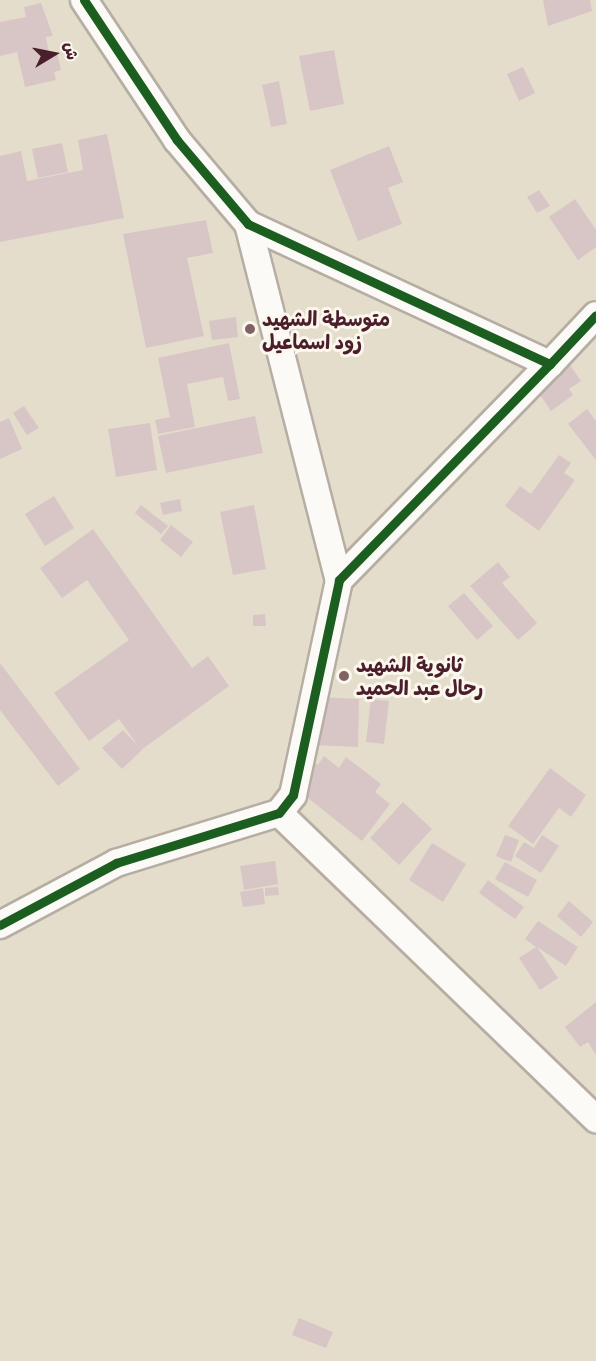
<!DOCTYPE html>
<meta charset="utf-8">
<style>
body{margin:0}
#map{position:relative;width:596px;height:1361px;overflow:hidden;background:#e4ddcc;font-family:"Patrick Hand","Playpen Sans Arabic",sans-serif}
div>[style]{position:absolute}
[style*='--x']{left:calc(var(--x)*1px);top:calc(var(--y)*1px);width:calc(var(--w)*1px);rotate:calc(var(--a)*1deg)}
.building>*{inset:0;background:#d7c6c5}
.roads{filter:drop-shadow(2px 0 #b6ada3) drop-shadow(-2px 0 #b6ada3) drop-shadow(0 2px #b6ada3) drop-shadow(0 -2px #b6ada3)}
.minor>*{height:26px;margin:-13px;padding:0 13px;transform-origin:13px;border-radius:13px;background:#fbfaf7}
.cycleway>*{height:9px;margin:-4.5px;padding:0 4.5px;transform-origin:4.5px;border-radius:4.5px;background:#1b5e20}
.dots>*{width:16px;height:16px;translate:-50% -50%;box-sizing:border-box;border:3px solid #fbf7ec;border-radius:50%}
span{translate:-50% -50%;white-space:nowrap;text-align:center;line-height:1.15;-webkit-text-stroke:6px #fbf7ec;paint-order:stroke}
.poi-label{font-size:20px;color:#4a1f2b;font-weight:700}
.left{translate:0 -50%;text-align:left}
.north{position:absolute;left:24px;top:24px;width:60px;height:60px;-webkit-text-stroke:4px #fbf7ec;paint-order:stroke;rotate:80deg;font-size:16px;font-weight:700;line-height:24px;text-align:center;color:#4a1f2b}
.north::after{content:'';display:block;margin:auto;width:21px;height:27px;background:#4a1f2b;clip-path:polygon(50% 0,100% 100%,50% 72%,0 100%)}
</style>
<div id="map">
<div class="building">
<div style="clip-path:polygon(543px 0,590px 0,592px 11px,548px 26px)"></div>
<div style="clip-path:polygon(41px 3px,53px 36px,46px 37px,49px 54px,57px 52px,61px 70px,54px 72px,56px 80px,25px 87px,17px 52px,0 56px,0 22px,26px 17px,24px 7px)"></div>
<div style="clip-path:polygon(334px 50px,344px 104px,310px 111px,299px 56px)"></div>
<div style="clip-path:polygon(523px 67px,535px 93px,519px 101px,507px 74px)"></div>
<div style="clip-path:polygon(279px 81px,287px 124px,271px 127px,262px 85px)"></div>
<div style="clip-path:polygon(107px 134px,124px 218px,0 242px,0 156px,21px 151px,27px 181px,83px 170px,78px 140px)"></div>
<div style="clip-path:polygon(62px 143px,68px 172px,38px 178px,32px 149px)"></div>
<div style="clip-path:polygon(389px 146px,403px 182px,388px 188px,402px 224px,358px 241px,330px 170px)"></div>
<div style="clip-path:polygon(539px 190px,550px 206px,537px 213px,527px 197px)"></div>
<div style="clip-path:polygon(575px 199px,596px 230px,596px 247px,578px 260px,549px 217px)"></div>
<div style="clip-path:polygon(206px 220px,213px 253px,187px 258px,204px 336px,146px 348px,123px 234px)"></div>
<div style="clip-path:polygon(236px 317px,238px 337px,212px 340px,209px 321px)"></div>
<div style="clip-path:polygon(229px 343px,240px 399px,228px 401px,223px 377px,187px 384px,195px 427px,158px 434px,155px 420px,170px 417px,158px 358px)"></div>
<div style="clip-path:polygon(565px 358px,581px 381px,569px 389px,573px 395px,551px 411px,531px 381px)"></div>
<div style="clip-path:polygon(24px 406px,39px 428px,27px 435px,13px 413px)"></div>
<div style="clip-path:polygon(587px 409px,596px 421px,596px 460px,568px 424px)"></div>
<div style="clip-path:polygon(255px 416px,263px 453px,166px 473px,158px 436px)"></div>
<div style="clip-path:polygon(9px 418px,22px 449px,0 459px,0 422px)"></div>
<div style="clip-path:polygon(150px 423px,157px 470px,116px 477px,108px 429px)"></div>
<div style="clip-path:polygon(559px 455px,571px 463px,564px 473px,575px 480px,539px 531px,505px 506px,520px 486px,531px 494px)"></div>
<div style="clip-path:polygon(54px 496px,74px 528px,45px 546px,25px 514px)"></div>
<div style="clip-path:polygon(180px 499px,182px 511px,163px 515px,160px 503px)"></div>
<div style="clip-path:polygon(141px 505px,168px 526px,161px 534px,135px 513px)"></div>
<div style="clip-path:polygon(254px 505px,266px 569px,233px 575px,220px 512px)"></div>
<div style="clip-path:polygon(171px 525px,193px 542px,181px 557px,160px 540px)"></div>
<div style="clip-path:polygon(93px 529px,192px 668px,208px 656px,229px 686px,141px 750px,119px 719px,89px 741px,54px 693px,129px 640px,87px 580px,62px 598px,40px 568px)"></div>
<div style="clip-path:polygon(498px 562px,510px 577px,502px 583px,537px 623px,518px 640px,470px 586px)"></div>
<div style="clip-path:polygon(464px 593px,493px 626px,477px 640px,448px 606px)"></div>
<div style="clip-path:polygon(265px 614px,266px 626px,253px 626px,253px 615px)"></div>
<div style="clip-path:polygon(0 663px,80px 769px,58px 786px,0 710px)"></div>
<div style="clip-path:polygon(315px 697px,359px 699px,358px 747px,314px 745px)"></div>
<div style="clip-path:polygon(371px 699px,389px 701px,384px 744px,366px 742px)"></div>
<div style="clip-path:polygon(123px 730px,142px 750px,122px 769px,102px 748px)"></div>
<div style="clip-path:polygon(324px 756px,339px 768px,346px 757px,381px 784px,375px 792px,390px 804px,362px 841px,299px 791px,310px 759px,318px 765px)"></div>
<div style="clip-path:polygon(550px 768px,586px 795px,571px 817px,559px 808px,533px 844px,508px 826px)"></div>
<div style="clip-path:polygon(403px 802px,432px 829px,399px 865px,370px 838px)"></div>
<div style="clip-path:polygon(505px 835px,519px 840px,511px 862px,496px 856px)"></div>
<div style="clip-path:polygon(542px 835px,559px 846px,541px 873px,515px 856px,524px 842px,534px 848px)"></div>
<div style="clip-path:polygon(432px 843px,466px 864px,443px 902px,409px 880px)"></div>
<div style="clip-path:polygon(275px 861px,278px 884px,244px 890px,240px 866px)"></div>
<div style="clip-path:polygon(505px 862px,537px 880px,528px 897px,495px 879px)"></div>
<div style="clip-path:polygon(488px 880px,524px 907px,515px 919px,479px 893px)"></div>
<div style="clip-path:polygon(278px 887px,279px 895px,265px 896px,265px 888px)"></div>
<div style="clip-path:polygon(263px 888px,265px 904px,243px 907px,240px 892px)"></div>
<div style="clip-path:polygon(569px 901px,593px 922px,581px 937px,557px 916px)"></div>
<div style="clip-path:polygon(538px 921px,578px 947px,566px 966px,537px 947px,558px 978px,540px 990px,519px 958px,536px 947px,525px 939px)"></div>
<div style="clip-path:polygon(596px 1002px,596px 1055px,588px 1042px,580px 1047px,565px 1027px)"></div>
<div style="clip-path:polygon(299px 1318px,333px 1332px,326px 1348px,292px 1335px)"></div>
</div>
<div class="roads">
<div class="minor">
<div style="--x:84;--y:0;--w:168;--a:56.4"></div>
<div style="--x:177;--y:140;--w:110;--a:49.8"></div>
<div style="--x:248;--y:224;--w:333;--a:24.9"></div>
<div style="--x:550;--y:364;--w:67;--a:-46.8"></div>
<div style="--x:248;--y:224;--w:367;--a:75.7"></div>
<div style="--x:279;--y:813;--w:441;--a:44"></div>
<div style="--x:0;--y:925;--w:132;--a:-28.1"></div>
<div style="--x:116;--y:863;--w:170;--a:-17.1"></div>
<div style="--x:279;--y:813;--w:23;--a:-52"></div>
<div style="--x:293;--y:795;--w:220;--a:-77.9"></div>
<div style="--x:339;--y:580;--w:302;--a:-45.7"></div>
</div>
</div>
<div class="cycleway">
<div style="--x:84;--y:0;--w:168;--a:56.4"></div>
<div style="--x:177;--y:140;--w:110;--a:49.8"></div>
<div style="--x:248;--y:224;--w:333;--a:24.9"></div>
<div style="--x:550;--y:364;--w:67;--a:-46.8"></div>
<div style="--x:0;--y:925;--w:132;--a:-28.1"></div>
<div style="--x:116;--y:863;--w:170;--a:-17.1"></div>
<div style="--x:279;--y:813;--w:23;--a:-52"></div>
<div style="--x:293;--y:795;--w:220;--a:-77.9"></div>
<div style="--x:339;--y:580;--w:302;--a:-45.7"></div>
</div>
<div class="dots">
<div style="left:250px;top:329px;background:#806263"></div>
<div style="left:344px;top:676px;background:#806263"></div>
</div>
<div class="poi-label">
<span class="left" style="left:262px;top:330px">متوسطة الشهيد<br>زود اسماعيل</span>
<span class="left" style="left:356px;top:676px">ثانوية الشهيد<br>رحال عبد الحميد</span>
</div>
<div class="north">ش</div>
</div>
